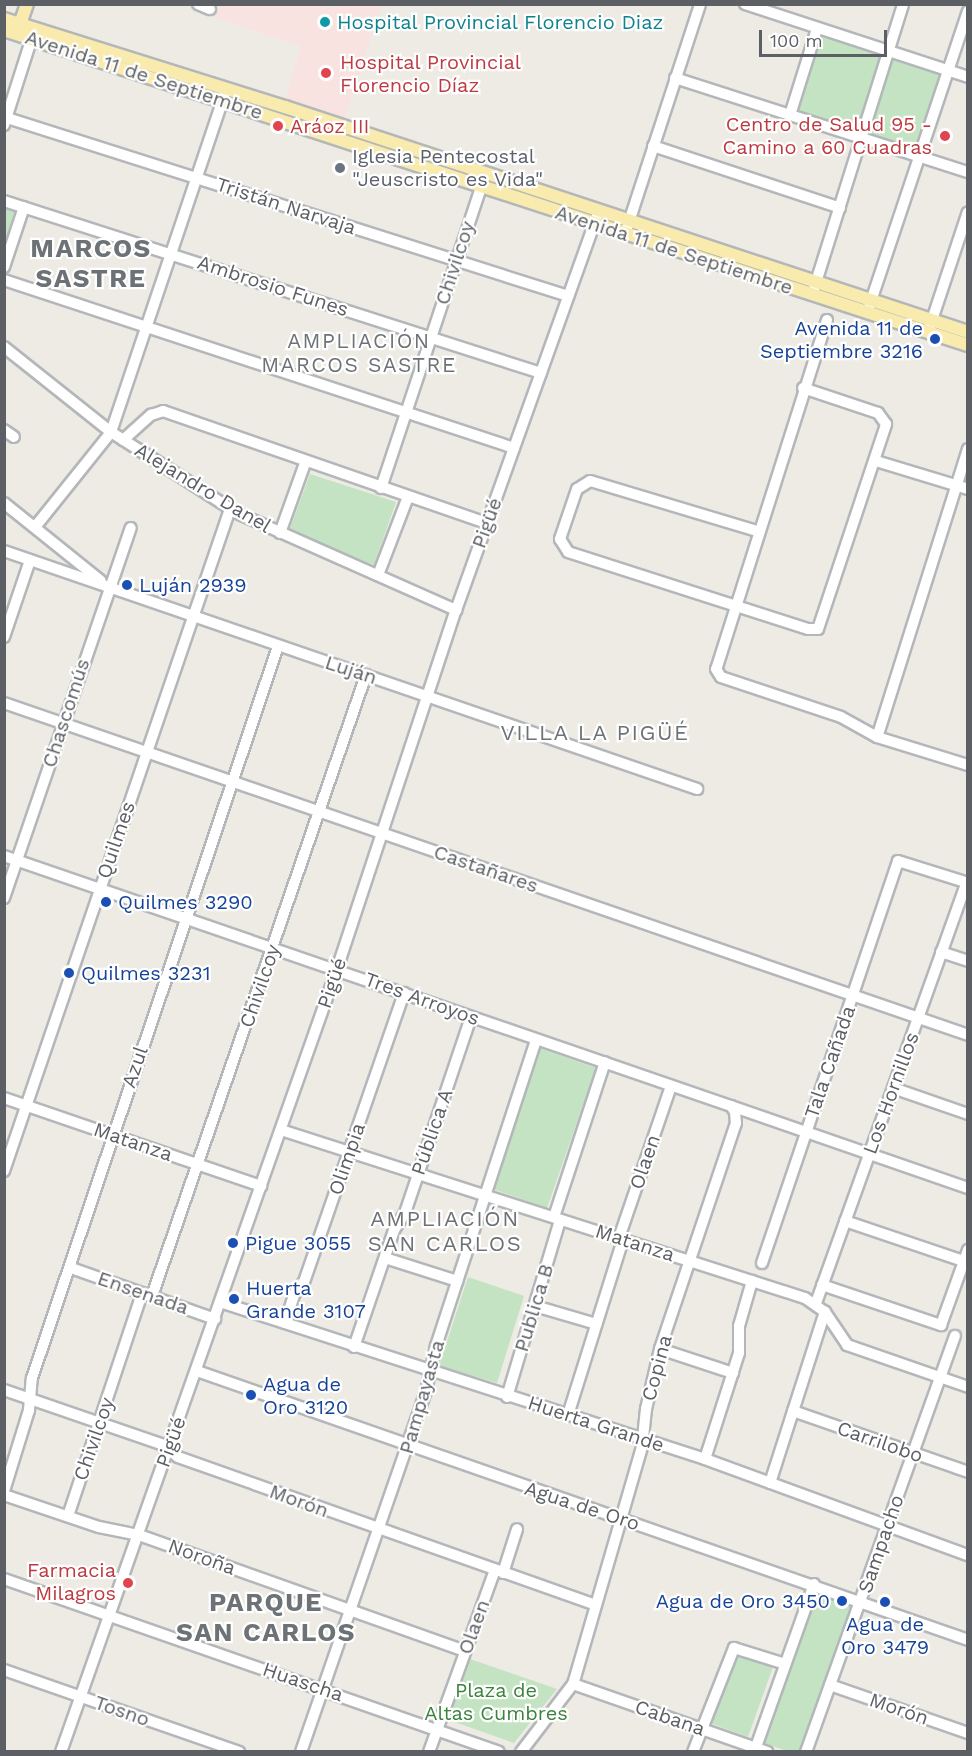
<!DOCTYPE html>
<meta charset="utf-8">
<style>
body{margin:0}
#map{position:relative;width:972px;height:1756px;overflow:hidden;background:#eeebe4;font-family:"Work Sans",sans-serif}
div>[style]{position:absolute}
[style*='--x']{left:calc(var(--x)*1px);top:calc(var(--y)*1px);width:calc(var(--w)*1px);rotate:calc(var(--a)*1deg)}
.medical>*{inset:0;background:#f9e3e1}
.green>*{inset:0;background:#c3e3c2}
.roads{filter:drop-shadow(2px 0 #b4b7ba) drop-shadow(-2px 0 #b4b7ba) drop-shadow(0 2px #b4b7ba) drop-shadow(0 -2px #b4b7ba)}
.minor>*{height:10px;margin:-5px;padding:0 5px;transform-origin:5px;border-radius:5px;background:#fff}
.major>*{height:12px;margin:-6px;padding:0 6px;transform-origin:6px;border-radius:6px;background:#f9ebad}
.dots>*{width:16px;height:16px;translate:-50% -50%;box-sizing:border-box;border:3px solid #fff;border-radius:50%}
span{translate:-50% -50%;white-space:nowrap;text-align:center;line-height:1.15;-webkit-text-stroke:4.5px #fff;paint-order:stroke}
.culture-label{font-size:20px;color:#0d838f}
.left{translate:0 -50%;text-align:left}
.health-label{font-size:20px;color:#be3a42}
.right{translate:-100% -50%;text-align:right}
.street-label{font-size:20px;color:#5c6064}
.worship-label{font-size:20px;color:#5b616d}
.transit-label{font-size:20px;color:#164399}
.park-label{font-size:20px;color:#3b833d}
.neighbourhood-label{font-size:21px;color:#6d7276;letter-spacing:1.5px}
.quarter-label{font-size:22px;color:#6d7276;letter-spacing:1.5px}
.district-label{font-size:26px;color:#6d7276;font-weight:700;letter-spacing:1.5px}
.frame{position:absolute;inset:0;border:6px solid #5c6064;pointer-events:none}
.scale{position:absolute;left:759px;top:30px;width:128px;height:27px;box-sizing:border-box;border:3px solid #5c6064;border-top:0;padding-left:8px;font-size:18px;line-height:21px;white-space:nowrap;color:#5c6064;-webkit-text-stroke:4px #fff;paint-order:stroke}
</style>
<div id="map">
<div class="medical">
<div style="clip-path:polygon(220px 5px,382px 5px,344px 120px,285px 100px,301px 46px,215px 18px)"></div>
</div>
<div class="green">
<div style="clip-path:polygon(822px 36px,882px 56px,858px 132px,798px 113px)"></div>
<div style="clip-path:polygon(892px 60px,940px 74px,915px 149px,868px 134px)"></div>
<div style="clip-path:polygon(5px 207px,15px 210px,5px 246px,4px 207px)"></div>
<div style="clip-path:polygon(310px 474px,396px 502px,374px 565px,289px 531px)"></div>
<div style="clip-path:polygon(539px 1048px,596px 1068px,547px 1208px,490px 1188px)"></div>
<div style="clip-path:polygon(468px 1277px,524px 1296px,497px 1383px,439px 1366px)"></div>
<div style="clip-path:polygon(811px 1593px,852px 1607px,801px 1751px,787px 1751px,758px 1741px)"></div>
<div style="clip-path:polygon(731px 1653px,773px 1667px,748px 1737px,707px 1722px)"></div>
<div style="clip-path:polygon(467px 1658px,557px 1689px,514px 1743px,446px 1719px)"></div>
</div>
<div class="roads">
<div class="minor">
<div style="--x:198;--y:4;--w:13;--a:23"></div>
<div style="--x:745;--y:4;--w:235;--a:18.1"></div>
<div style="--x:675;--y:78;--w:308;--a:17.8"></div>
<div style="--x:790;--y:115;--w:90;--a:-72.6"></div>
<div style="--x:4;--y:117;--w:592;--a:17.61"></div>
<div style="--x:4;--y:125;--w:99;--a:-72.3"></div>
<div style="--x:653;--y:146;--w:197;--a:18.3"></div>
<div style="--x:4;--y:201;--w:564;--a:17.76"></div>
<div style="--x:625;--y:234;--w:242;--a:-71.9"></div>
<div style="--x:4;--y:267;--w:63;--a:-71.6"></div>
<div style="--x:4;--y:280;--w:537;--a:18.23"></div>
<div style="--x:812;--y:295;--w:305;--a:-72.6"></div>
<div style="--x:869;--y:307;--w:312;--a:-71.5"></div>
<div style="--x:827;--y:320;--w:366;--a:107.6"></div>
<div style="--x:716;--y:669;--w:9;--a:58"></div>
<div style="--x:721;--y:677;--w:126;--a:18.4"></div>
<div style="--x:841;--y:717;--w:41;--a:29.1"></div>
<div style="--x:928;--y:332;--w:126;--a:-71.6"></div>
<div style="--x:4;--y:347;--w:137;--a:38.5"></div>
<div style="--x:111;--y:432;--w:150;--a:32.7"></div>
<div style="--x:237;--y:513;--w:240;--a:23.9"></div>
<div style="--x:4;--y:430;--w:12;--a:35"></div>
<div style="--x:123;--y:440;--w:38;--a:-42"></div>
<div style="--x:151;--y:415;--w:13;--a:-18"></div>
<div style="--x:163;--y:411;--w:343;--a:19.1"></div>
<div style="--x:968;--y:449;--w:302;--a:107.5"></div>
<div style="--x:877;--y:737;--w:95;--a:17.1"></div>
<div style="--x:876;--y:461;--w:96;--a:16.9"></div>
<div style="--x:381;--y:488;--w:327;--a:-71.6"></div>
<div style="--x:4;--y:503;--w:124;--a:38.8"></div>
<div style="--x:35;--y:527;--w:122;--a:-51.3"></div>
<div style="--x:111;--y:432;--w:358;--a:-71.4"></div>
<div style="--x:757;--y:531;--w:174;--a:-163.3"></div>
<div style="--x:590;--y:481;--w:15;--a:148"></div>
<div style="--x:577;--y:489;--w:53;--a:108.8"></div>
<div style="--x:560;--y:539;--w:15;--a:58"></div>
<div style="--x:568;--y:552;--w:252;--a:17.8"></div>
<div style="--x:808;--y:629;--w:10;--a:0"></div>
<div style="--x:818;--y:629;--w:216;--a:-71.6"></div>
<div style="--x:886;--y:424;--w:14;--a:-126"></div>
<div style="--x:878;--y:413;--w:79;--a:-161.6"></div>
<div style="--x:280;--y:533;--w:74;--a:-70.3"></div>
<div style="--x:4;--y:551;--w:733;--a:18.95"></div>
<div style="--x:378;--y:575;--w:84;--a:-69"></div>
<div style="--x:4;--y:637;--w:81;--a:-71.3"></div>
<div style="--x:4;--y:703;--w:1020;--a:19"></div>
<div style="--x:4;--y:856;--w:769;--a:18.98"></div>
<div style="--x:731;--y:1106;--w:7;--a:56"></div>
<div style="--x:735;--y:1112;--w:11;--a:85"></div>
<div style="--x:736;--y:1123;--w:238;--a:108.6"></div>
<div style="--x:660;--y:1349;--w:62;--a:103.1"></div>
<div style="--x:646;--y:1409;--w:38;--a:96"></div>
<div style="--x:642;--y:1447;--w:247;--a:106.2"></div>
<div style="--x:573;--y:1684;--w:86;--a:127.4"></div>
<div style="--x:4;--y:898;--w:391;--a:-71.1"></div>
<div style="--x:941;--y:952;--w:28;--a:18"></div>
<div style="--x:893;--y:1088;--w:79;--a:19.1"></div>
<div style="--x:4;--y:1098;--w:272;--a:18.9"></div>
<div style="--x:731;--y:1106;--w:251;--a:19.1"></div>
<div style="--x:281;--y:1130;--w:550;--a:17.78"></div>
<div style="--x:805;--y:1298;--w:24;--a:35"></div>
<div style="--x:825;--y:1312;--w:40;--a:56"></div>
<div style="--x:847;--y:1345;--w:128;--a:19.1"></div>
<div style="--x:4;--y:1171;--w:700;--a:-71.15"></div>
<div style="--x:554;--y:1217;--w:163;--a:-71.8"></div>
<div style="--x:845;--y:1221;--w:125;--a:18.7"></div>
<div style="--x:619;--y:1238;--w:161;--a:-71.1"></div>
<div style="--x:385;--y:1258;--w:76;--a:17.7"></div>
<div style="--x:762;--y:1263;--w:424;--a:-71.3"></div>
<div style="--x:898;--y:861;--w:73;--a:17.4"></div>
<div style="--x:71;--y:1268;--w:153;--a:19.5"></div>
<div style="--x:822;--y:1285;--w:126;--a:18.6"></div>
<div style="--x:941;--y:1325;--w:80;--a:-70.2"></div>
<div style="--x:152;--y:1296;--w:657;--a:-70.99"></div>
<div style="--x:220;--y:1302;--w:510;--a:17.94"></div>
<div style="--x:705;--y:1459;--w:280;--a:20.1"></div>
<div style="--x:816;--y:1303;--w:446;--a:-70.3"></div>
<div style="--x:535;--y:1306;--w:64;--a:16.4"></div>
<div style="--x:285;--y:1323;--w:32;--a:-72"></div>
<div style="--x:295;--y:1293;--w:14;--a:-51"></div>
<div style="--x:304;--y:1282;--w:306;--a:-70.9"></div>
<div style="--x:354;--y:1347;--w:124;--a:-71.1"></div>
<div style="--x:394;--y:1230;--w:20;--a:-57"></div>
<div style="--x:405;--y:1213;--w:207;--a:-71.4"></div>
<div style="--x:660;--y:1349;--w:77;--a:18.2"></div>
<div style="--x:197;--y:1371;--w:817;--a:19.23"></div>
<div style="--x:4;--y:1390;--w:166;--a:19"></div>
<div style="--x:161;--y:1444;--w:21;--a:37"></div>
<div style="--x:178;--y:1457;--w:443;--a:19.5"></div>
<div style="--x:507;--y:1397;--w:185;--a:-73.3"></div>
<div style="--x:793;--y:1411;--w:185;--a:19.2"></div>
<div style="--x:568;--y:1415;--w:184;--a:-72.6"></div>
<div style="--x:705;--y:1459;--w:111;--a:-72.2"></div>
<div style="--x:739;--y:1353;--w:27;--a:-90"></div>
<div style="--x:739;--y:1326;--w:47;--a:-73.9"></div>
<div style="--x:770;--y:1483;--w:180;--a:-72.2"></div>
<div style="--x:4;--y:1491;--w:85;--a:-72.8"></div>
<div style="--x:29;--y:1410;--w:32;--a:-85"></div>
<div style="--x:32;--y:1378;--w:772;--a:-71.42"></div>
<div style="--x:4;--y:1495;--w:100;--a:18.6"></div>
<div style="--x:99;--y:1527;--w:41;--a:11.3"></div>
<div style="--x:139;--y:1535;--w:346;--a:19.6"></div>
<div style="--x:68;--y:1516;--w:235;--a:-71.6"></div>
<div style="--x:503;--y:1573;--w:46;--a:-72.3"></div>
<div style="--x:4;--y:1579;--w:524;--a:19.26"></div>
<div style="--x:4;--y:1670;--w:249;--a:19.2"></div>
<div style="--x:573;--y:1684;--w:206;--a:19.3"></div>
<div style="--x:830;--y:1685;--w:146;--a:19.2"></div>
<div style="--x:756;--y:1747;--w:173;--a:-70.4"></div>
<div style="--x:61;--y:1752;--w:830;--a:-70.58"></div>
<div style="--x:337;--y:969;--w:378;--a:-71.7"></div>
<div style="--x:456;--y:610;--w:422;--a:-70.3"></div>
<div style="--x:301;--y:1752;--w:382;--a:-70.9"></div>
<div style="--x:426;--y:1391;--w:46;--a:-77.5"></div>
<div style="--x:436;--y:1346;--w:322;--a:-71.9"></div>
<div style="--x:429;--y:1752;--w:194;--a:-70.1"></div>
<div style="--x:693;--y:1752;--w:112;--a:-68.5"></div>
<div style="--x:734;--y:1648;--w:53;--a:17.4"></div>
<div style="--x:806;--y:1752;--w:442;--a:-70.3"></div>
</div>
<div class="major">
<div style="--x:4;--y:19;--w:294;--a:17.4"></div>
<div style="--x:285;--y:107;--w:719;--a:18.23"></div>
<div style="--x:4;--y:30;--w:1014;--a:18.1"></div>
<div style="--x:18;--y:30;--w:28;--a:-71"></div>
</div>
</div>
<div class="dots">
<div style="left:325px;top:22px;background:#0f9aa8"></div>
<div style="left:326px;top:73px;background:#e0444e"></div>
<div style="left:278px;top:126px;background:#e0444e"></div>
<div style="left:945px;top:136px;background:#e0444e"></div>
<div style="left:340px;top:168px;background:#6b7280"></div>
<div style="left:935px;top:339px;background:#1a4fb4"></div>
<div style="left:127px;top:585px;background:#1a4fb4"></div>
<div style="left:106px;top:902px;background:#1a4fb4"></div>
<div style="left:69px;top:973px;background:#1a4fb4"></div>
<div style="left:233px;top:1243px;background:#1a4fb4"></div>
<div style="left:234px;top:1299px;background:#1a4fb4"></div>
<div style="left:251px;top:1395px;background:#1a4fb4"></div>
<div style="left:128px;top:1583px;background:#e0444e"></div>
<div style="left:842px;top:1601px;background:#1a4fb4"></div>
<div style="left:885px;top:1602px;background:#1a4fb4"></div>
</div>
<div class="culture-label">
<span class="left" style="left:337px;top:22px">Hospital Provincial Florencio Diaz</span>
</div>
<div class="health-label">
<span class="left" style="left:340px;top:74px">Hospital Provincial<br>Florencio Díaz</span>
<span class="right" style="left:932px;top:136px">Centro de Salud 95 -<br>Camino a 60 Cuadras</span>
<span class="left" style="left:290px;top:126px">Aráoz III</span>
<span class="right" style="left:116px;top:1582px">Farmacia<br>Milagros</span>
</div>
<div class="street-label">
<span style="left:144px;top:75px;rotate:18deg">Avenida 11 de Septiembre</span>
<span style="left:286px;top:206px;rotate:18deg">Tristán Narvaja</span>
<span style="left:674px;top:250px;rotate:18deg">Avenida 11 de Septiembre</span>
<span style="left:455px;top:263px;rotate:-72deg">Chivilcoy</span>
<span style="left:273px;top:286px;rotate:18deg">Ambrosio Funes</span>
<span style="left:203px;top:488px;rotate:31deg">Alejandro Danel</span>
<span style="left:487px;top:523px;rotate:-70deg">Pigüé</span>
<span style="left:351px;top:670px;rotate:18deg">Luján</span>
<span style="left:66px;top:713px;rotate:-72deg">Chascomús</span>
<span style="left:116px;top:840px;rotate:-71deg">Quilmes</span>
<span style="left:486px;top:869px;rotate:19deg">Castañares</span>
<span style="left:332px;top:983px;rotate:-71deg">Pigüé</span>
<span style="left:260px;top:986px;rotate:-71deg">Chivilcoy</span>
<span style="left:422px;top:999px;rotate:20deg">Tres Arroyos</span>
<span style="left:830px;top:1062px;rotate:-71deg">Tala Cañada</span>
<span style="left:135px;top:1067px;rotate:-71deg">Azul</span>
<span style="left:891px;top:1093px;rotate:-70deg">Los Hornillos</span>
<span style="left:432px;top:1132px;rotate:-71deg">Pública A</span>
<span style="left:133px;top:1142px;rotate:19deg">Matanza</span>
<span style="left:347px;top:1159px;rotate:-71deg">Olimpia</span>
<span style="left:645px;top:1162px;rotate:-71deg">Olaen</span>
<span style="left:635px;top:1243px;rotate:18deg">Matanza</span>
<span style="left:143px;top:1293px;rotate:19deg">Ensenada</span>
<span style="left:534px;top:1308px;rotate:-73deg">Publica B</span>
<span style="left:657px;top:1368px;rotate:-75deg">Copina</span>
<span style="left:422px;top:1397px;rotate:-74deg">Pampayasta</span>
<span style="left:596px;top:1424px;rotate:18deg">Huerta Grande</span>
<span style="left:94px;top:1439px;rotate:-71deg">Chivilcoy</span>
<span style="left:171px;top:1442px;rotate:-70deg">Pigüé</span>
<span style="left:880px;top:1442px;rotate:19deg">Carrilobo</span>
<span style="left:299px;top:1501px;rotate:20deg">Morón</span>
<span style="left:582px;top:1506px;rotate:18deg">Agua de Oro</span>
<span style="left:881px;top:1544px;rotate:-71deg">Sampacho</span>
<span style="left:202px;top:1557px;rotate:20deg">Noroña</span>
<span style="left:474px;top:1627px;rotate:-70deg">Olaen</span>
<span style="left:303px;top:1682px;rotate:19deg">Huascha</span>
<span style="left:899px;top:1709px;rotate:19deg">Morón</span>
<span style="left:122px;top:1711px;rotate:19deg">Tosno</span>
<span style="left:670px;top:1718px;rotate:19deg">Cabana</span>
</div>
<div class="worship-label">
<span class="left" style="left:352px;top:168px">Iglesia Pentecostal<br>"Jeuscristo es Vida"</span>
</div>
<div class="transit-label">
<span class="right" style="left:923px;top:340px">Avenida 11 de<br>Septiembre 3216</span>
<span class="left" style="left:139px;top:585px">Luján 2939</span>
<span class="left" style="left:118px;top:902px">Quilmes 3290</span>
<span class="left" style="left:81px;top:973px">Quilmes 3231</span>
<span class="left" style="left:245px;top:1243px">Pigue 3055</span>
<span class="left" style="left:246px;top:1300px">Huerta<br>Grande 3107</span>
<span class="left" style="left:263px;top:1396px">Agua de<br>Oro 3120</span>
<span class="right" style="left:830px;top:1601px">Agua de Oro 3450</span>
<span style="left:885px;top:1636px">Agua de<br>Oro 3479</span>
</div>
<div class="park-label">
<span style="left:496px;top:1702px">Plaza de<br>Altas Cumbres</span>
</div>
<div class="neighbourhood-label">
<span style="left:359px;top:353px">AMPLIACIÓN<br>MARCOS SASTRE</span>
</div>
<div class="quarter-label">
<span style="left:595px;top:733px">VILLA LA PIGÜÉ</span>
<span style="left:445px;top:1231px">AMPLIACIÓN<br>SAN CARLOS</span>
</div>
<div class="district-label">
<span style="left:91px;top:264px">MARCOS<br>SASTRE</span>
<span style="left:266px;top:1618px">PARQUE<br>SAN CARLOS</span>
</div>
<div class="frame"></div>
<div class="scale">100 m</div>
</div>
